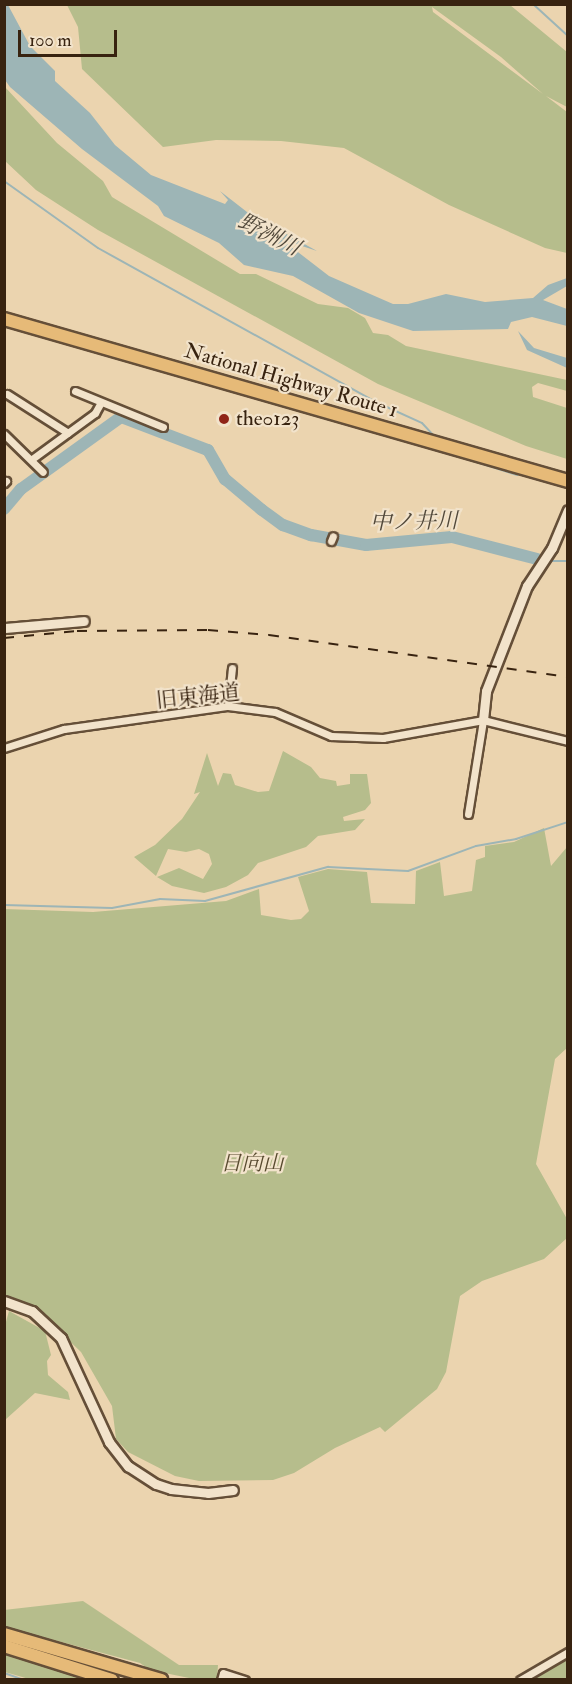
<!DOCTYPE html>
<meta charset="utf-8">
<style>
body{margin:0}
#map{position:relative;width:572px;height:1684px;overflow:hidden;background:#ebd4af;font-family:"IM FELL Double Pica","Noto Serif JP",serif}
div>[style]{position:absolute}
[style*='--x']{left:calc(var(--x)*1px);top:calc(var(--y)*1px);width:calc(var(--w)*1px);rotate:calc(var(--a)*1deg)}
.green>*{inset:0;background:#b6bd8c}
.water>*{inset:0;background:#9db5b6}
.stream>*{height:2px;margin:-1px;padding:0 1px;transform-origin:1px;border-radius:1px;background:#9db5b6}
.river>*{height:12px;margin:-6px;padding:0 6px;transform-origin:6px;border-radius:6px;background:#9db5b6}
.roads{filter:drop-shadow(2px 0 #654f38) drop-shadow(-2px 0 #654f38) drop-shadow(0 2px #654f38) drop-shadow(0 -2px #654f38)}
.street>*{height:7px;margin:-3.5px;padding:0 3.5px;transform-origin:3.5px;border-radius:3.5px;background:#f2e3cb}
.secondary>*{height:9px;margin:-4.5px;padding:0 4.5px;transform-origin:4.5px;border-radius:4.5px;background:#f2e3cb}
.highway>*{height:12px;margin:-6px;padding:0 6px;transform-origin:6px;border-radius:6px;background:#e6ba78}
.rail>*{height:2px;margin-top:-1px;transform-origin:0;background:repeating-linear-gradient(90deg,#382310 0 10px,transparent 0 20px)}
.dots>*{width:16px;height:16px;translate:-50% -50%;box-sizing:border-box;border:3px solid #f2e3cb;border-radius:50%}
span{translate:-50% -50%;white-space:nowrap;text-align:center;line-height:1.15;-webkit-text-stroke:4.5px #f2e3cb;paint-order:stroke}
.street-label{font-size:21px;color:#382310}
.poi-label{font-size:21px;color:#382310}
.left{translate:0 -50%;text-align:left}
.park-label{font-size:21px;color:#584a2f;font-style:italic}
.water-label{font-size:22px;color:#51483a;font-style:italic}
.frame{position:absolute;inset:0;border:6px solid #382310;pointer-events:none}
.scale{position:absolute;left:18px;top:30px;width:99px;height:27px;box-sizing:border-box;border:3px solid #382310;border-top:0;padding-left:8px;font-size:18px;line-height:21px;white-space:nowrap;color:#382310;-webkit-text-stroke:4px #f2e3cb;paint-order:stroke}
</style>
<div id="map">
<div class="green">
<div style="clip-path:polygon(evenodd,67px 5px,510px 5px,567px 52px,567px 107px,546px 96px,567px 112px,567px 253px,545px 248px,449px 205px,344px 148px,281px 141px,216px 140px,163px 147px,82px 69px,78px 27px,67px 5px,432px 7px,501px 57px,543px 94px,433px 12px,432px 7px)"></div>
<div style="clip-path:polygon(5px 87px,57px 143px,103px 181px,112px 197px,240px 274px,256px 274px,318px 304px,348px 308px,365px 318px,373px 333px,388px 335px,406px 346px,567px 380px,567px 391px,538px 383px,532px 387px,533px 397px,567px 408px,567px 459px,526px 446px,378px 384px,98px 230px,36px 190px,5px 161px)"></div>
<div style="clip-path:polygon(283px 751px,311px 767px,320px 778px,336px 781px,337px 786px,350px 784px,350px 774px,367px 774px,371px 803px,365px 810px,343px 817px,344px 821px,365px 819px,355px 830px,318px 836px,306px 847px,258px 863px,248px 875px,226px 887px,204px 893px,172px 886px,157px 877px,179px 868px,203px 879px,212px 864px,209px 854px,199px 849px,186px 852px,168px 849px,156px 876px,134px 857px,155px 845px,182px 819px,200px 792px,194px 794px,207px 753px,218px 786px,223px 773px,231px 774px,235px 785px,258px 792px,269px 791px)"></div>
<div style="clip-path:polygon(544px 828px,551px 866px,567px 847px,568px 1047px,555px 1059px,536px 1164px,567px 1219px,567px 1238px,544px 1259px,482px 1281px,460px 1296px,446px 1372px,437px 1389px,385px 1432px,380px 1427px,335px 1448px,294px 1473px,273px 1480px,199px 1481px,175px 1476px,128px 1452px,116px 1439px,112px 1406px,81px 1352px,35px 1308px,5px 1296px,4px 909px,93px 912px,226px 901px,259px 889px,261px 915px,291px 920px,301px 919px,309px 911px,298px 877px,328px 869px,367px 872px,371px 903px,415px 904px,416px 871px,440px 862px,444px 896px,472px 891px,476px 860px,485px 857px,485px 846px,514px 842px)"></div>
<div style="clip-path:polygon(9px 1311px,45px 1331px,51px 1355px,47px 1361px,48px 1375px,68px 1392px,70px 1400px,35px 1393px,5px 1420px,4px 1329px)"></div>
<div style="clip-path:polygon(83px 1601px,179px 1665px,218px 1665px,217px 1679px,194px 1679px,150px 1670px,140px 1663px,5px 1627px,4px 1610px)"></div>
<div style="clip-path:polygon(5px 1654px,52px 1669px,87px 1679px,29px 1679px,5px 1672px)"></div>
<div style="clip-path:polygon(567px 1658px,567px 1679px,533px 1679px,558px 1663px)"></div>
</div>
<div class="water">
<div style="clip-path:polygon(4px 5px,8px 5px,30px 46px,55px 71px,55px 81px,90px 113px,115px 145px,151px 175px,225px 204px,228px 200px,220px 191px,247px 212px,317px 251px,281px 239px,329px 276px,393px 304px,408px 304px,446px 294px,485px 302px,533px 298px,548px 285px,567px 278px,567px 286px,543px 300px,567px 309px,567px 326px,532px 317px,511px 322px,508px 329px,413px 331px,359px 313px,293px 276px,244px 265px,219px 243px,164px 216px,158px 206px,82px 149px,10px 87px,5px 80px)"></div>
<div style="clip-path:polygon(518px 331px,534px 348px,567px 358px,567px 368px,527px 350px)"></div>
</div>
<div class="stream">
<div style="--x:533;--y:4;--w:47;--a:42.4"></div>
<div style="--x:4;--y:181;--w:115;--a:35.5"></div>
<div style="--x:98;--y:248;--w:320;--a:29"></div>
<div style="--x:378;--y:403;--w:48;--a:24.4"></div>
<div style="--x:422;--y:423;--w:19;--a:47"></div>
<div style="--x:441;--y:451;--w:80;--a:17.5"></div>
<div style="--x:550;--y:561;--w:18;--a:0"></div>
<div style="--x:4;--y:905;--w:108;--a:1.6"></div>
<div style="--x:112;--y:908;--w:49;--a:-10.6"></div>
<div style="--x:160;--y:899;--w:45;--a:2.5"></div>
<div style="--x:205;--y:901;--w:128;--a:-15.5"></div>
<div style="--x:328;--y:867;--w:80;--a:2.9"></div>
<div style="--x:408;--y:871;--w:72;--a:-20.2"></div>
<div style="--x:476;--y:846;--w:41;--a:-9.9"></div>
<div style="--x:516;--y:839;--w:55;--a:-18.1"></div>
<div style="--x:4;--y:1673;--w:21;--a:19"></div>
</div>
<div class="river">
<div style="--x:4;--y:509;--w:26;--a:-50"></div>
<div style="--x:21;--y:489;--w:123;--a:-35.8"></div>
<div style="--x:121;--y:417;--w:93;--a:20.8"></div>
<div style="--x:208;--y:450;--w:34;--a:60"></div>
<div style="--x:225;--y:479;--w:48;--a:40"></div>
<div style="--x:262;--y:510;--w:26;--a:36"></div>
<div style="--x:283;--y:525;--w:30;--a:20"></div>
<div style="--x:311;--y:535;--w:56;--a:10.3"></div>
<div style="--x:366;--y:545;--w:86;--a:-5.3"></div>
<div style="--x:452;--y:537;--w:88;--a:14.5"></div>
</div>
<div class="roads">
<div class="street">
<div style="--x:75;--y:391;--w:95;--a:22.2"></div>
<div style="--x:7;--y:394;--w:72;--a:32.6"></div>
<div style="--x:4;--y:434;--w:54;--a:44.3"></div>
<div style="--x:32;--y:459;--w:78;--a:-36.1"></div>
<div style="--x:95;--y:413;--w:10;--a:-61"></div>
<div style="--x:4;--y:483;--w:3;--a:-45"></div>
<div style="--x:331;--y:541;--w:5;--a:-68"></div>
<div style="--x:228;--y:706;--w:38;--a:-84"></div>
<div style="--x:4;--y:748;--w:63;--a:-17.6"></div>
<div style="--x:64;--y:729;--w:166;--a:-8"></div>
<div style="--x:228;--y:706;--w:47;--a:7.3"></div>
<div style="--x:275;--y:712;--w:61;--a:23.2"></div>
<div style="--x:331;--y:736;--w:52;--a:2.2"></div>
<div style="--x:383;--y:738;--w:102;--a:-10.2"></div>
<div style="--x:483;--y:720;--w:88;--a:13.9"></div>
<div style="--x:468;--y:814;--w:95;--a:-80.9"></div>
<div style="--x:221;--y:1680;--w:7;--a:-74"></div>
<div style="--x:223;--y:1673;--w:23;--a:18"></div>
<div style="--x:520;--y:1680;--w:56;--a:-30.3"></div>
</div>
<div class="secondary">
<div style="--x:4;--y:628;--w:80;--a:-5"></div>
<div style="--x:483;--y:720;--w:29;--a:-84"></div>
<div style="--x:486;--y:691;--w:113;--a:-68.7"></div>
<div style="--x:527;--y:586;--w:45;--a:-56.7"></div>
<div style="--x:552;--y:548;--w:41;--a:-67.2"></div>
<div style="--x:4;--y:1301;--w:30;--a:20"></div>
<div style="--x:32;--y:1311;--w:40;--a:43"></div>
<div style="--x:61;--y:1338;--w:115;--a:65.2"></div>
<div style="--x:109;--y:1442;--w:31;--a:52"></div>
<div style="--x:128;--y:1466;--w:33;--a:33"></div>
<div style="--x:156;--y:1484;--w:16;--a:18"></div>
<div style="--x:171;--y:1489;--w:37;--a:6"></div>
<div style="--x:208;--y:1493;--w:25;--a:-7"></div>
</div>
<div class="highway">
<div style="--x:4;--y:319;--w:587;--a:16.03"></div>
<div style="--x:4;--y:1634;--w:164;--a:16.3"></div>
<div style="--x:4;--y:1646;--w:113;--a:17.5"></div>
</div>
</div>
<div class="rail">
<div style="--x:4;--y:638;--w:73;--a:-5.5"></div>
<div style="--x:77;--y:631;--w:131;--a:-0.4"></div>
<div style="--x:208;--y:630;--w:61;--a:4.7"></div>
<div style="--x:269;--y:635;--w:302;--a:8"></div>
</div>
<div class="dots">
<div style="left:224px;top:419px;background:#8f2418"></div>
</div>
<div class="street-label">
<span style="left:291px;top:381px;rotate:16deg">National Highway Route 1</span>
<span style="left:198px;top:697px;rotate:-6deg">旧東海道</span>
</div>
<div class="poi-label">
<span class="left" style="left:236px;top:419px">the0123</span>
</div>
<div class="park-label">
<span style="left:252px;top:1164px">日向山</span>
</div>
<div class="water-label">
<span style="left:269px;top:235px;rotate:27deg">野洲川</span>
<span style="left:414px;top:522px;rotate:-1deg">中ノ井川</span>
</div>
<div class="frame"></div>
<div class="scale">100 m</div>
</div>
